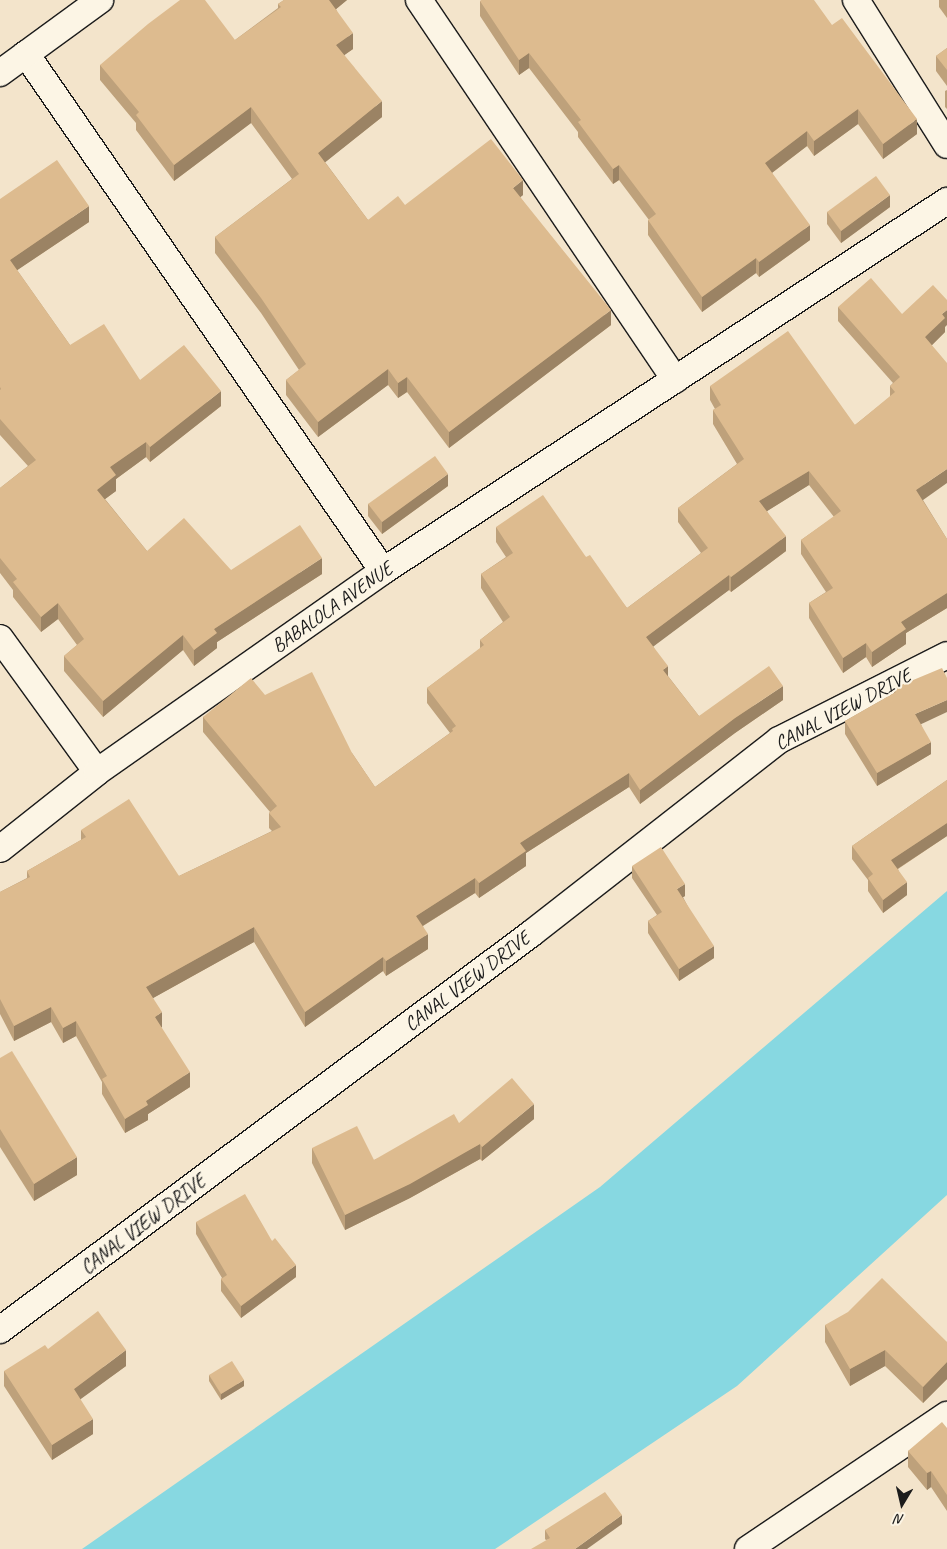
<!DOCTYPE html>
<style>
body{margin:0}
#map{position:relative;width:947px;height:1549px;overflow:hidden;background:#f3e4cb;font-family:Caveat,sans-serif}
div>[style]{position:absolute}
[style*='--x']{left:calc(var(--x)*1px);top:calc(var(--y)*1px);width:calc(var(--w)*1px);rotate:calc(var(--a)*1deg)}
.water>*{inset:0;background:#87d8e1}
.roads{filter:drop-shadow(1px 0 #1c1c1c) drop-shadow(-1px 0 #1c1c1c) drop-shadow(0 1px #1c1c1c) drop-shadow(0 -1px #1c1c1c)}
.street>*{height:26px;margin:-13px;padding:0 13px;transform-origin:13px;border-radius:13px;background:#fcf5e5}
.wall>*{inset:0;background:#bea17b}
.shaded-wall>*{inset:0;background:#9b8364}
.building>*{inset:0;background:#ddbb8f}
span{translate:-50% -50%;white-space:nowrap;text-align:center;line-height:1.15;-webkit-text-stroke:4px #fcf5e5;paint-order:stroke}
.street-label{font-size:20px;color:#1c1c1c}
.north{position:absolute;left:877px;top:1479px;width:50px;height:50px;-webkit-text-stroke:4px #fcf5e5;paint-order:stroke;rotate:189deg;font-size:14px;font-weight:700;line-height:20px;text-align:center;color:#1c1c1c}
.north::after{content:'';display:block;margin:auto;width:18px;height:22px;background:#1c1c1c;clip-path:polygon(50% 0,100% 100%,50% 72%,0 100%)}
</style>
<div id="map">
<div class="water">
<div style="clip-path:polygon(947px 891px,947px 1195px,737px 1386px,495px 1549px,82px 1549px,600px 1187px)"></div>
</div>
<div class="roads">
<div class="street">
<div style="--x:419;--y:0;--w:458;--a:56"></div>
<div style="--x:856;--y:0;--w:171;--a:57.9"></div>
<div style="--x:26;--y:54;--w:628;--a:55.37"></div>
<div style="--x:0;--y:73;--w:124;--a:-36.1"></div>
<div style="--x:0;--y:638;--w:165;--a:54.1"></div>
<div style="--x:0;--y:849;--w:124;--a:-38.4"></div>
<div style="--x:97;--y:772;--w:350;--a:-35.1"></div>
<div style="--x:383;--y:571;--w:675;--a:-33.27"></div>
<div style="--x:0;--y:1330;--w:664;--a:-36.73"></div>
<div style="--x:532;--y:933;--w:313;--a:-38"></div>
<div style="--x:779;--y:740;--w:188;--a:-26.8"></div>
<div style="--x:748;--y:1549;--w:240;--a:-34"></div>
</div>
</div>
<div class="wall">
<div style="clip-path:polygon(284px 0,347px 0,336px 9px,353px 49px,344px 55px,382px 117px,325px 162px,368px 220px,405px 205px,523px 195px,520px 197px,611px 325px,449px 448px,407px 392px,398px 398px,388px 385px,318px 437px,286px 395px,286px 380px,299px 370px,261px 313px,215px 253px,215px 237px,292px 179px,251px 123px,174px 181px,136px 130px,136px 123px,100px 80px,100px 65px,235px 40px,278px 8px,278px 4px)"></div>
<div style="clip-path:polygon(939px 0,947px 0,947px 18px,939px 7px)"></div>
<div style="clip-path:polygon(480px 1px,832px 25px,917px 134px,883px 159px,858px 124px,814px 156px,807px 146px,772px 173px,810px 240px,759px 277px,756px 273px,702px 312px,648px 235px,648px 220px,649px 220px,619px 180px,613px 184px,578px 137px,578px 132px,529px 68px,519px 75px,480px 16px)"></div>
<div style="clip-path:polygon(947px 48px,947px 86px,936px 71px,936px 56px)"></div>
<div style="clip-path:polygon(947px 90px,947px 109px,945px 107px,945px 91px)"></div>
<div style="clip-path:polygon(0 199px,89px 222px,17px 270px,70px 345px,140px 380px,221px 406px,150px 462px,146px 457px,116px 479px,116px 491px,105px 499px,147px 551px,231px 570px,322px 574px,217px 642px,217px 648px,194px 666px,183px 650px,103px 717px,64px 671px,64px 656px,77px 645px,58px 619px,41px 632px,13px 597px,13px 590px,0 573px,0 488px,28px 466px,0 435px)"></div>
<div style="clip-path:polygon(890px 207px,841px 243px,827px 224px,827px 212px)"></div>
<div style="clip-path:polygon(838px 307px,902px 314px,945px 327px,945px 332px,932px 345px,923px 500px,947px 539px,947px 608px,906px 633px,906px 644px,872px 667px,866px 657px,843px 673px,809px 618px,809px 603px,826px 592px,801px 554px,801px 540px,834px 517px,809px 485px,767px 511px,786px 551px,731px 592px,729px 590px,653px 646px,668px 676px,699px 716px,783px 700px,735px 733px,640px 804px,629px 787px,526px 853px,526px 866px,479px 898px,475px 893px,423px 926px,428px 949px,386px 976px,383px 971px,305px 1027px,254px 942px,153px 998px,161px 1027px,190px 1087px,148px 1114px,148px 1120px,125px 1133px,102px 1094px,102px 1082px,76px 1036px,63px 1043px,51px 1022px,14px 1041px,0 1014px,0 892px,27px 878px,27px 871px,81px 840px,81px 830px,179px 876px,272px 831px,269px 828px,269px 813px,270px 812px,203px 732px,203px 717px,265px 695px,352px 753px,375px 787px,450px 733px,427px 703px,427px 688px,480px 649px,480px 640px,503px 622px,481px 588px,481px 574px,506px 557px,496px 542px,496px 527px,586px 557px,627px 608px,701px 553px,678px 522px,678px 508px,737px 464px,713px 424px,713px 410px,715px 409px,710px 400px,710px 386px,855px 425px,890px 397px,890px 386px,893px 383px,838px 321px)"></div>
<div style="clip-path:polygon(448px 486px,382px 534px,368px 516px,368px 504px)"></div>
<div style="clip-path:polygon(894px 688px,921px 724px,931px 754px,877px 786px,845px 734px,845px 721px,894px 693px)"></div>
<div style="clip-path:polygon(947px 780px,947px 836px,898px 869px,907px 895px,883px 913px,868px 891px,868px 880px,852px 859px,852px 846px)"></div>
<div style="clip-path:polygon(632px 866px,685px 896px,683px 897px,714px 958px,679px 981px,648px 933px,648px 921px,657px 915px,632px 878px)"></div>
<div style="clip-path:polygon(0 1058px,77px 1175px,34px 1201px,0 1147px)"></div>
<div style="clip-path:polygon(534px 1119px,482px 1161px,480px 1159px,410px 1198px,345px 1230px,312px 1163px,312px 1148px,374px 1160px,459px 1123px)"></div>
<div style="clip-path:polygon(196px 1222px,272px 1241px,296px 1277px,241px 1318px,221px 1291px,221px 1279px,222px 1278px,196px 1234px)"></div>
<div style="clip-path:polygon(825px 1325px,947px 1342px,947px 1379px,923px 1403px,885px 1366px,850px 1386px,825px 1342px)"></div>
<div style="clip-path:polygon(126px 1366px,80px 1399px,93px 1434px,52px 1460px,4px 1386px,4px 1371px)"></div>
<div style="clip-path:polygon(209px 1375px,244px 1386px,221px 1400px,209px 1381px)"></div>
<div style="clip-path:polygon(947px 1428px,947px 1511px,931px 1487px,927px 1490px,908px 1467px,908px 1451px)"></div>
<div style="clip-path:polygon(622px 1524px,546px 1540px,545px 1539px,545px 1530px)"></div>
</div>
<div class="shaded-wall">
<div style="clip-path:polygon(329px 0,347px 0,329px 15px)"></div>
<div style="clip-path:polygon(353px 33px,353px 49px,336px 61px,336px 45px)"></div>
<div style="clip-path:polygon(529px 53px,529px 68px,519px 75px,519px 60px)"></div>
<div style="clip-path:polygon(382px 101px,382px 117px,318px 168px,318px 153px)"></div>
<div style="clip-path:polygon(251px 107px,251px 123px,174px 181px,174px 165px)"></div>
<div style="clip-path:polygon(858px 109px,858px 124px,814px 156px,814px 141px)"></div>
<div style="clip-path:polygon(917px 119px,917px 134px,883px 159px,883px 144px)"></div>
<div style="clip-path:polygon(807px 131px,807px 146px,765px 178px,765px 163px)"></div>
<div style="clip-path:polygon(619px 165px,619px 180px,613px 184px,613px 169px)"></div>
<div style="clip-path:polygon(523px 180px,523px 195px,513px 203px,513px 188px)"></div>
<div style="clip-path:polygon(890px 195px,890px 207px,841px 243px,841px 231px)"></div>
<div style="clip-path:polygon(89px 206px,89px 222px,10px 275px,10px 260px)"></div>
<div style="clip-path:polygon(810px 225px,810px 240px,759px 277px,759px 262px)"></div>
<div style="clip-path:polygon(756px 258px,756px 273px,702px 312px,702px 297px)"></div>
<div style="clip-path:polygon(611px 310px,611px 325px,449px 448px,449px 432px)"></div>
<div style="clip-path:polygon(947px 310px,947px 325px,945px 327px,945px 332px,925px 352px,925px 337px,942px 314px)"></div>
<div style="clip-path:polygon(388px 369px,388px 385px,318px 437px,318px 422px)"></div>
<div style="clip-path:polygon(407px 377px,407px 392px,398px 398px,398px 383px)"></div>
<div style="clip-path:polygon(221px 391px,221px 406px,150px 462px,150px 447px)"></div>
<div style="clip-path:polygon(146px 442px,146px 457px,116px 479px,116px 491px,97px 505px,97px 490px,110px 467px)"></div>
<div style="clip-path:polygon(947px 469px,947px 483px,916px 505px,916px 490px)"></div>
<div style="clip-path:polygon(809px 471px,809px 485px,759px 516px,759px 501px)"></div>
<div style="clip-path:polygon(448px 474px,448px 486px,382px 534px,382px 522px)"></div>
<div style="clip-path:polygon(786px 536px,786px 551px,731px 592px,731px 577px)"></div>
<div style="clip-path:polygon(322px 558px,322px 574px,217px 642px,217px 648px,194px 666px,194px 650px,214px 629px)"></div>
<div style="clip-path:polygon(729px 575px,729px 590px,646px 652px,646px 637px)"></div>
<div style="clip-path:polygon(947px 593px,947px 608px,906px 633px,906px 644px,872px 667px,872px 652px,901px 622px)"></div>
<div style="clip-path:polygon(58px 603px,58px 619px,41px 632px,41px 617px)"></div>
<div style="clip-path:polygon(183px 635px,183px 650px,103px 717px,103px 701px)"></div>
<div style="clip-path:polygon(866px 643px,866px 657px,843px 673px,843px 658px)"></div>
<div style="clip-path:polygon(668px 666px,668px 681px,663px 670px)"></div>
<div style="clip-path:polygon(783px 686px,783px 700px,735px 733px,640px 804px,640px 790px,735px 718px)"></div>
<div style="clip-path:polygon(947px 700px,947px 712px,915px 727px,915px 714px)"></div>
<div style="clip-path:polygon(931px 742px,931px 754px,877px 786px,877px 773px)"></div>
<div style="clip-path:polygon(629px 773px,629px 787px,526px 853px,526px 866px,479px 898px,479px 883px,520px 843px)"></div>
<div style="clip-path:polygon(947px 823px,947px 836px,891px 873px,891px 860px)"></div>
<div style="clip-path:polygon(475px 878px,475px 893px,416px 930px,416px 916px)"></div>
<div style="clip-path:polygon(907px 882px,907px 895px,883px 913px,883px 900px)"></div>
<div style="clip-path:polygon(685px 884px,685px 896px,677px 901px,677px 889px)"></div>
<div style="clip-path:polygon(254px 927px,254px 942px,146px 1002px,146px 987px)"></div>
<div style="clip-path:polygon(428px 934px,428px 949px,386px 976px,386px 961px)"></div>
<div style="clip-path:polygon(714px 946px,714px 958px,679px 981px,679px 969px)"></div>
<div style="clip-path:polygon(383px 957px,383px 971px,305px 1027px,305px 1012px)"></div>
<div style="clip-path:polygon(51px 1007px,51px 1022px,14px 1041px,14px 1026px)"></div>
<div style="clip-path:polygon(162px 1012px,162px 1027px,155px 1031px,155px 1017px)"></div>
<div style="clip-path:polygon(76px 1021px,76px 1036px,63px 1043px,63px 1028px)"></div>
<div style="clip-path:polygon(190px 1072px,190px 1087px,148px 1114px,148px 1120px,125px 1133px,125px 1119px,146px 1101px)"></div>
<div style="clip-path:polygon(534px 1104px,534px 1119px,482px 1161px,482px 1147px)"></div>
<div style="clip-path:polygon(480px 1144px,480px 1159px,410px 1198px,345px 1230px,345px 1215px)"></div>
<div style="clip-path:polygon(77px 1157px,77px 1175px,34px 1201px,34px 1184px)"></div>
<div style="clip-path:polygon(296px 1265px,296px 1277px,241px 1318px,241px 1306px)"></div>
<div style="clip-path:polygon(126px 1350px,126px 1366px,74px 1404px,74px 1389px)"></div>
<div style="clip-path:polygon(885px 1350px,885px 1366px,850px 1386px,850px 1369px)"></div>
<div style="clip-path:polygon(947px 1362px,947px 1379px,923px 1403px,923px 1387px)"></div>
<div style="clip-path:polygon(244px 1380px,244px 1386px,221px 1400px,221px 1394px)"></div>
<div style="clip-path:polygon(93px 1419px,93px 1434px,52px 1460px,52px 1445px)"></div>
<div style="clip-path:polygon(931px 1471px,931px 1487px,927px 1490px,927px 1473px)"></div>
<div style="clip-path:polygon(622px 1515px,622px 1524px,587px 1549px,575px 1549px)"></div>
</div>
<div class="building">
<div style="clip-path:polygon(180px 0,205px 0,235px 40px,281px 7px,278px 4px,284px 0,329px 0,353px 33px,336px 45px,382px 101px,318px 153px,368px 220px,398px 196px,405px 205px,491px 139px,523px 180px,513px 188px,611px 310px,449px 432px,407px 377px,398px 383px,388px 369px,318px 422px,286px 380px,306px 364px,261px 298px,215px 237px,299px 174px,251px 107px,174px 165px,136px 115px,139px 112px,100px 65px,148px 24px)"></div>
<div style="clip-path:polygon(481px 0,814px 0,832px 25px,842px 18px,917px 119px,883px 144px,858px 109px,814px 141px,807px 131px,765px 163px,810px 225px,759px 262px,756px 258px,702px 297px,648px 220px,656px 214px,619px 165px,613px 169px,578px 122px,581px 120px,529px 53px,519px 60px,480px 1px)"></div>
<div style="clip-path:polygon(947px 48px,947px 70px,936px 56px)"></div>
<div style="clip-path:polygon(57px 160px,89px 206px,10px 260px,70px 345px,104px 324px,140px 380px,184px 345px,221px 391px,150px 447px,146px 442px,110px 467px,116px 475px,97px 490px,147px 551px,184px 518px,231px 570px,300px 525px,322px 558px,214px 629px,217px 633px,194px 650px,183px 635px,103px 701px,64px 656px,84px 639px,58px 603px,41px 617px,13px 582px,17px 579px,0 558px,0 488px,36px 460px,0 419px,0 390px,1px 389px,0 387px,0 199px)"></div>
<div style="clip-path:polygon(876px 176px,890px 195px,841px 231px,827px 212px)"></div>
<div style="clip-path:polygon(871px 278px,902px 314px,933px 285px,947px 300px,947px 310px,942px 314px,945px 318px,925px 337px,947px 363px,947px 469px,916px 490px,947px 539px,947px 593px,901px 622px,906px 629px,872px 652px,866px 643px,843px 658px,809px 603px,833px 588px,801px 540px,841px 511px,809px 471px,759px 501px,786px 536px,731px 577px,729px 575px,646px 637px,668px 666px,663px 670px,699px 716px,769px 666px,783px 686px,735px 718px,640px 790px,629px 773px,520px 843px,526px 851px,479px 883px,475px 878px,416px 916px,428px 934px,386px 961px,383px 957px,305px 1012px,254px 927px,146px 987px,162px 1012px,155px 1017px,190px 1072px,146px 1101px,148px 1105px,125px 1119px,102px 1079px,107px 1076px,76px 1021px,63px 1028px,51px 1007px,14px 1026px,0 999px,0 892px,30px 877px,27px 871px,86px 837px,81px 830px,129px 799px,179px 876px,281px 827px,269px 813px,277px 806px,203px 717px,251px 678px,265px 695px,312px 672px,352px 753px,375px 787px,453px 731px,452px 729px,456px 726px,427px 688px,484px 645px,480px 640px,510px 617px,481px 574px,513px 553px,496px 527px,543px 495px,586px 557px,590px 555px,627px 608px,708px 548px,678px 508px,744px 459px,713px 410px,721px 405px,710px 386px,788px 331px,855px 425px,895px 392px,890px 386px,900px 377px,838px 307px)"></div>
<div style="clip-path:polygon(435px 456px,448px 474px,382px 522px,368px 504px)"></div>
<div style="clip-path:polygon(942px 668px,947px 678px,947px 700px,915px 714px,931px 742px,877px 773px,845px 721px,896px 692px,894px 688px)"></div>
<div style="clip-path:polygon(947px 780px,947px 823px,891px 860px,907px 882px,883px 900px,868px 878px,873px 874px,852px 846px)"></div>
<div style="clip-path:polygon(661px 847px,685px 884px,677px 889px,714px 946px,679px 969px,648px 921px,662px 912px,632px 866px)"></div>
<div style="clip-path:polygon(12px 1051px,77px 1157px,34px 1184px,0 1129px,0 1058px)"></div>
<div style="clip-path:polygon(512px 1078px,534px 1104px,482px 1147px,480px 1144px,410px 1184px,345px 1215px,312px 1148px,357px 1126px,374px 1160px,454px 1114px,459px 1123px)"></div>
<div style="clip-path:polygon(245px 1194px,272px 1241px,275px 1238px,296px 1265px,241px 1306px,221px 1279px,227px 1275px,196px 1222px)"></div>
<div style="clip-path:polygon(882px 1278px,947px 1342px,947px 1362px,923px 1387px,885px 1350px,850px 1369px,825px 1325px,848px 1312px)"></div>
<div style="clip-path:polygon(98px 1311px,126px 1350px,74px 1389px,93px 1419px,52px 1445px,4px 1371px,45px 1345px,48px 1349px)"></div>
<div style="clip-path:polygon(232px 1361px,244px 1380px,221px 1394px,209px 1375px)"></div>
<div style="clip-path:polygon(942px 1422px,947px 1428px,947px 1495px,931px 1471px,927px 1473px,908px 1451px)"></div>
<div style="clip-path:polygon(605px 1492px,622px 1515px,575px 1549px,531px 1549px,550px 1538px,545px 1530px)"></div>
</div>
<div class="street-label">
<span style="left:332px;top:607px;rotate:-35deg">BABALOLA AVENUE</span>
<span style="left:843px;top:709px;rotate:-28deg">CANAL VIEW DRIVE</span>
<span style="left:467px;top:981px;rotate:-37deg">CANAL VIEW DRIVE</span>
<span style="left:143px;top:1224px;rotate:-37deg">CANAL VIEW DRIVE</span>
</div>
<div class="north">N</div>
</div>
